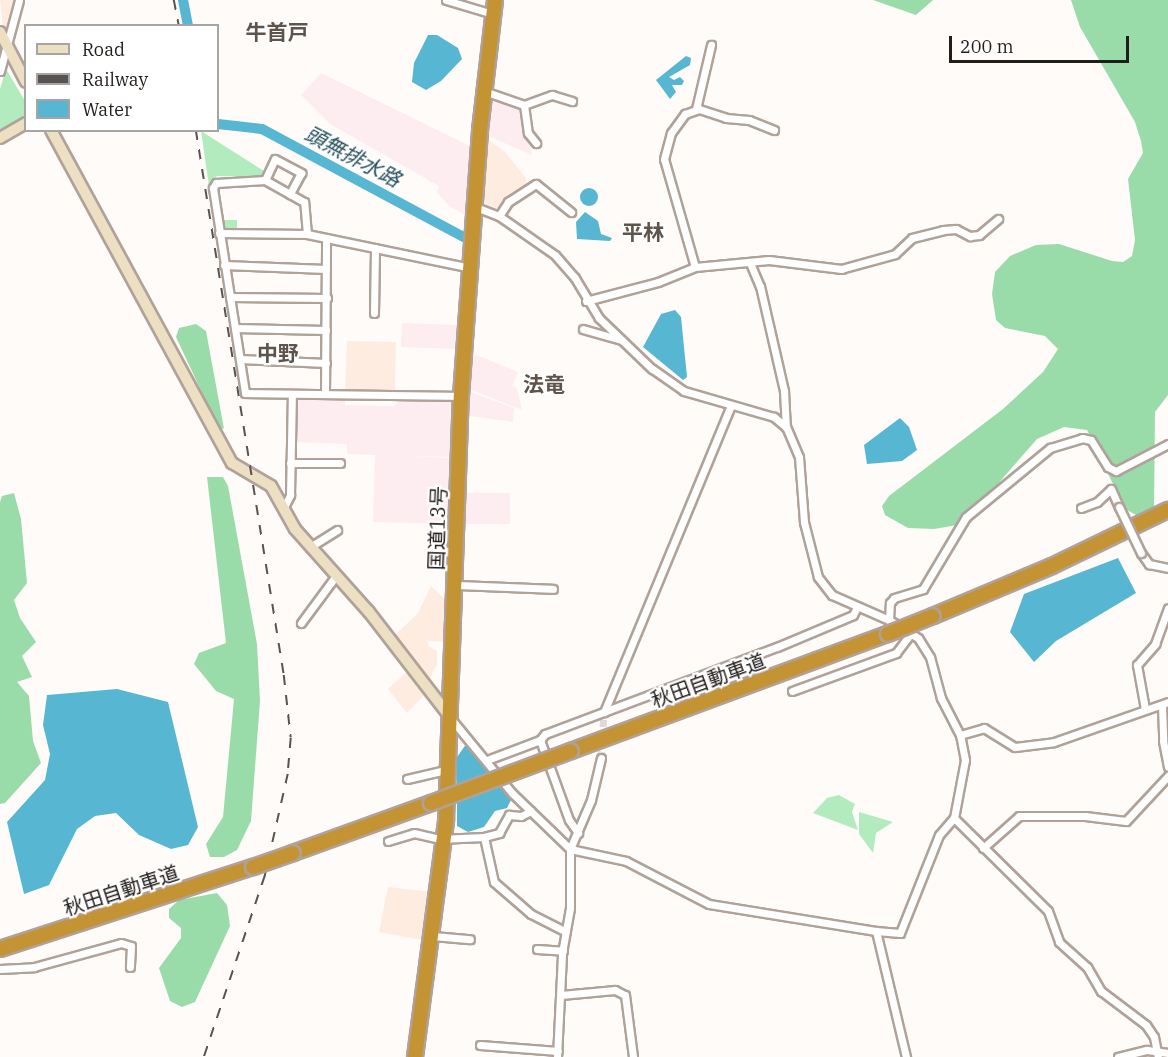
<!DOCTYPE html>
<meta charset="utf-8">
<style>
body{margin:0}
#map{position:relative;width:1168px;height:1057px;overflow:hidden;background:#fefbf9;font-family:"IBM Plex Serif","Noto Sans JP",serif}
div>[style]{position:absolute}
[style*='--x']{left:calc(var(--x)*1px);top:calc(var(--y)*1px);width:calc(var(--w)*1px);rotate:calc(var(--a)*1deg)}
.built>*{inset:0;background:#feece1}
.industrial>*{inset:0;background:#fdedf0}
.green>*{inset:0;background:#b2ecbe}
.forest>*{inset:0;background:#9adca9}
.water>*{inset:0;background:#57b6d1}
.round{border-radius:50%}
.river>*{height:10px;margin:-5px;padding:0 5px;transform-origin:5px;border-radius:5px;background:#57b6d1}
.street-tunnel>*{height:7px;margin-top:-3.5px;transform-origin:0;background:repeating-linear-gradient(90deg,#dddad8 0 7px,transparent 0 10.5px)}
.roads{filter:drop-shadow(2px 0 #b0a299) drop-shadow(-2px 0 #b0a299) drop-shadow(0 2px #b0a299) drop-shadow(0 -2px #b0a299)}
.street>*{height:7px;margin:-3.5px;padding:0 3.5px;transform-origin:3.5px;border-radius:3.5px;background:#fff}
.secondary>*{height:10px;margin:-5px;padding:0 5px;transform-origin:5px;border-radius:5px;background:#eddfc2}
.highway>*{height:14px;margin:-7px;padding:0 7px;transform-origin:7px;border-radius:7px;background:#c49334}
.rail>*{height:1.5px;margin-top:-0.75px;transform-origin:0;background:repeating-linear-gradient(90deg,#585350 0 10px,transparent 0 20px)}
.bridges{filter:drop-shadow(2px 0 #b0a299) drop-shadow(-2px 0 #b0a299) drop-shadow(0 2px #b0a299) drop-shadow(0 -2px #b0a299)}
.street-bridge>*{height:7px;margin:-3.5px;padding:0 3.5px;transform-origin:3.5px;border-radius:3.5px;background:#fff}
.highway-bridge>*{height:14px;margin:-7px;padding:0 7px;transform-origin:7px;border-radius:7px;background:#c49334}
span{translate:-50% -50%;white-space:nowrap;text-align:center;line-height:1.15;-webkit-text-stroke:4.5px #fff;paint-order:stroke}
.street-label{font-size:20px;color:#231d1a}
.neighbourhood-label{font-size:21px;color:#60534b;font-weight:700}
.water-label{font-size:21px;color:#28525e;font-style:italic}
.legend{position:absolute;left:24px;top:24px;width:195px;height:108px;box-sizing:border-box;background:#fff;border:2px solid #a7a5a3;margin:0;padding:8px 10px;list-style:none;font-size:18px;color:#231d1a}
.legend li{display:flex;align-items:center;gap:12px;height:30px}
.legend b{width:30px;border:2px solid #a7a5a3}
.scale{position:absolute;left:949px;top:36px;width:180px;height:27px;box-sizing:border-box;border:3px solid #231d1a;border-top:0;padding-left:8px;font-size:18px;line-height:21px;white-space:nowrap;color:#231d1a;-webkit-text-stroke:4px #fff;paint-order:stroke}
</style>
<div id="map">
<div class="built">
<div style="clip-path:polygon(0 0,15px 0,9px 25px,3px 28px)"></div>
<div style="clip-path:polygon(487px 139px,505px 152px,526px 178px,526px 186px,499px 209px,479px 202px)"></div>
<div style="clip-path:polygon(347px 341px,396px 342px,395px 392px,345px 391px)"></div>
<div style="clip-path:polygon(431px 586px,449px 603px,450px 642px,428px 641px,428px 646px,437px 651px,437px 664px,428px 682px,394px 636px,418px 613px)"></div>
<div style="clip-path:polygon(408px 671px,425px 694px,407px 713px,388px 689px)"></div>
<div style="clip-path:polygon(388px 887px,432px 892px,422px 940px,379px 932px)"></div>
</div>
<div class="industrial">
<div style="clip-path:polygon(321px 73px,472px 147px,468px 216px,449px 206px,437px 192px,439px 186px,330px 124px,301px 95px)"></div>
<div style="clip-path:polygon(490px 97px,524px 108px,532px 155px,486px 135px)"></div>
<div style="clip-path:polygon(402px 323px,457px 325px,456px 349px,401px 347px)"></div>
<div style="clip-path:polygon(469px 352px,518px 372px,512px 386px,517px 388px,522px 410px,469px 389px)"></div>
<div style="clip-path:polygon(468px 391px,514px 408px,513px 422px,464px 415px)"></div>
<div style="clip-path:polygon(295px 397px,345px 397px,345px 405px,395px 406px,399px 399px,453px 400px,451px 457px,411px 456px,450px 458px,449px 524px,373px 522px,375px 455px,347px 454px,347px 444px,295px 442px)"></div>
<div style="clip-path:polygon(461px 493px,510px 493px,510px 524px,460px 524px)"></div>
</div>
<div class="green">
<div style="clip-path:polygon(6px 69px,25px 101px,25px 116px,0 131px,0 89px)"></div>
<div style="clip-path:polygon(201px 131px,264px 171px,261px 177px,217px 176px,209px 186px)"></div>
<div style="clip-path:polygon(221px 220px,237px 220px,237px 232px,223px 230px)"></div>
<div style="clip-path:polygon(839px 795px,855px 804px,852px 812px,858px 830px,813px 813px,827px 798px)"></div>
<div style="clip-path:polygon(859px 812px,893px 822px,876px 833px,873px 853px,859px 834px)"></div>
</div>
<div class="forest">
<div style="clip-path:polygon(873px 0,933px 0,916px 15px)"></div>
<div style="clip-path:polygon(1071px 0,1168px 0,1168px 395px,1155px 412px,1154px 513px,1142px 518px,1125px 509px,1087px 430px,1064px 427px,1037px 439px,963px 524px,934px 529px,908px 528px,885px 515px,882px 506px,889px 496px,1003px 409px,1043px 372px,1058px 349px,1045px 336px,1005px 328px,996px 320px,992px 294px,995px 272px,1010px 256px,1036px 245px,1059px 244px,1112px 261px,1123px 262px,1132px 256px,1135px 240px,1128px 179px,1143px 153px,1141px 141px,1135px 122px,1080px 27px)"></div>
<div style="clip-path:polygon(196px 324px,206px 331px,224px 429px,218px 427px,176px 337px,179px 328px)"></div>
<div style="clip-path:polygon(207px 477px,223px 477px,228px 486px,257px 644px,260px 701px,251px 821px,237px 850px,224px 857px,210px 857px,206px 844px,223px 817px,234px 699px,216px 691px,194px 664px,199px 653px,226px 643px)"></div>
<div style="clip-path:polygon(14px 493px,21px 519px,27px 583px,14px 600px,20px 618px,36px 642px,22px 656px,32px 677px,17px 682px,29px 696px,33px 741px,41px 763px,5px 803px,0 804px,0 502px,2px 496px)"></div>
<div style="clip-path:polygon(217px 893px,227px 905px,230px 926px,195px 1002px,182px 1007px,170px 1001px,159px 968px,181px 938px,181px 928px,169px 918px,169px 909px,179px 900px)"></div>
</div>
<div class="water">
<div style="clip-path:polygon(428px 35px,437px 35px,458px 48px,462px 59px,441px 81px,426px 90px,412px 82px,414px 63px)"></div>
<div style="clip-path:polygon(686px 56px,691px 58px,690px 65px,669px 77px,674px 80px,680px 77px,684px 81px,682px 85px,672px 85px,676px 92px,670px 99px,656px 80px)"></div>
<div class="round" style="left:580px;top:188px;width:18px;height:18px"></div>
<div style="clip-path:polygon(585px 212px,598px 221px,601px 234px,612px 238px,610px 241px,577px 239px,576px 222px)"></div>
<div style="clip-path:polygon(675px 310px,681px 317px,687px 377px,683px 380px,643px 347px,661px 314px)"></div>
<div style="clip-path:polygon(900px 418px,909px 427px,917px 450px,902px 461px,867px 464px,864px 445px)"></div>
<div style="clip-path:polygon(1118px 558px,1136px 593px,1056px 641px,1034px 662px,1010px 632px,1024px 594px)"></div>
<div style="clip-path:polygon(117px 689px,168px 702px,198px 827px,188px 845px,171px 849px,139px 835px,116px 813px,95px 816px,77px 829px,49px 885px,24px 894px,7px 822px,45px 780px,50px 754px,43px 725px,47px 695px)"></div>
<div style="clip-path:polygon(467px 743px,506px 795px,512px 798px,507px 808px,495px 811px,484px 827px,468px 832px,457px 826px,457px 757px)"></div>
</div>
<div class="river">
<div style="--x:183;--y:0;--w:26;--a:79"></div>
<div style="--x:218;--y:124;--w:44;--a:6.5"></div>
<div style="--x:262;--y:129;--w:230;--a:28.2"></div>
</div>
<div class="street-tunnel">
<div style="--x:601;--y:758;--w:46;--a:-86.3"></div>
</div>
<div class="roads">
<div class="street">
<div style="--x:446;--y:0;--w:49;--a:16.6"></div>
<div style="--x:0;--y:71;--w:73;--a:-75"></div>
<div style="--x:484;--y:91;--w:42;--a:19.3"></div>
<div style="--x:524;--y:105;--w:30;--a:-20"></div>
<div style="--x:552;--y:95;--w:21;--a:17"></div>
<div style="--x:524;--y:105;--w:28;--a:82"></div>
<div style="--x:528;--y:133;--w:13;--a:51"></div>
<div style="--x:696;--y:109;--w:66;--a:-76.8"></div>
<div style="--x:265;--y:180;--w:23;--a:-65"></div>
<div style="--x:275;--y:159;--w:30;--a:28"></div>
<div style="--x:301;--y:173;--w:24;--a:118"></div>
<div style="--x:499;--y:216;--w:17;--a:-57"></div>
<div style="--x:508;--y:202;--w:33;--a:-33"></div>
<div style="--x:536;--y:184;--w:45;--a:38.7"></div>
<div style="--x:219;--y:233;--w:88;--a:0.7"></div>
<div style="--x:307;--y:234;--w:167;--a:11.7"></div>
<div style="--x:307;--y:234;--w:32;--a:-95"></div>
<div style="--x:304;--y:202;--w:45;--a:-150.6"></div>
<div style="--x:265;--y:180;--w:49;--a:176.5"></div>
<div style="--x:216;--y:183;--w:6;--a:121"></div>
<div style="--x:213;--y:188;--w:207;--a:81.1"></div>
<div style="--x:245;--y:393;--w:216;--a:0.8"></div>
<div style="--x:750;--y:263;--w:25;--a:67"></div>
<div style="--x:760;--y:286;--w:108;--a:77.1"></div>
<div style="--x:784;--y:391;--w:36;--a:87"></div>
<div style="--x:224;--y:265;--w:102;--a:2.2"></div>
<div style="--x:695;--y:267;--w:112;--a:-106"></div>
<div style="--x:664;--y:159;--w:27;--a:-75"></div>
<div style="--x:671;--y:133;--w:24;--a:-54"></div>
<div style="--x:685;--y:114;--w:15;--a:-20"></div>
<div style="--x:699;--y:109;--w:28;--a:18"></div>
<div style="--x:726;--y:118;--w:23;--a:5"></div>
<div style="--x:749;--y:120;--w:27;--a:22"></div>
<div style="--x:230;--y:297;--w:97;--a:0.6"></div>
<div style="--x:586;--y:301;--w:74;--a:-14.8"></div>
<div style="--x:658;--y:282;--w:40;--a:-22"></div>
<div style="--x:695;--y:267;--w:74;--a:-5.4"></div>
<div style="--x:769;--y:260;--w:73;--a:7.1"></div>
<div style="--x:841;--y:269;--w:56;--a:-15.5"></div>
<div style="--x:895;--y:254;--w:23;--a:-43"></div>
<div style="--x:912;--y:238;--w:32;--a:-14"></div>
<div style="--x:943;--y:230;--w:13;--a:-4"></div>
<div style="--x:956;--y:229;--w:16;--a:27"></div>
<div style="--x:970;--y:236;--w:9;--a:-6"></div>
<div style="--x:979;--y:235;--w:25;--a:-40"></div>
<div style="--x:374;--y:313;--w:65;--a:-89.1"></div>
<div style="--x:235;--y:328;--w:91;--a:1.3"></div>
<div style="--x:583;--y:329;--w:40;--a:16"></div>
<div style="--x:240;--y:359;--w:86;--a:2.7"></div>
<div style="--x:325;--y:394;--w:156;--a:-89.6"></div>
<div style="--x:290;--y:463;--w:50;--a:0"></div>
<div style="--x:1081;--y:508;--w:17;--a:-21"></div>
<div style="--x:1097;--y:502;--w:19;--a:-43"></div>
<div style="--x:1111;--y:489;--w:20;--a:66"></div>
<div style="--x:283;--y:509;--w:16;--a:-63"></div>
<div style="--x:290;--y:495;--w:101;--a:-88.9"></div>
<div style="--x:310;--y:547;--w:32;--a:-32"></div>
<div style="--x:1141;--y:553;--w:14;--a:54"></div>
<div style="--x:1149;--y:564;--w:19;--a:12"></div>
<div style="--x:455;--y:585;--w:98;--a:2.3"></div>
<div style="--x:889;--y:620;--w:17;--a:-87"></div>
<div style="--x:890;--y:603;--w:6;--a:-51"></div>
<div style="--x:894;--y:598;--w:30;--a:-17"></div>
<div style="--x:923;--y:589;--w:84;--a:-59.2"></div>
<div style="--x:966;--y:517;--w:109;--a:-39.4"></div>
<div style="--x:1050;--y:448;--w:34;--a:-17"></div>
<div style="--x:1082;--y:438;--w:9;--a:13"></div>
<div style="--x:1091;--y:440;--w:32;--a:58"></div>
<div style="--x:1108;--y:467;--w:9;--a:27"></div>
<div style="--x:1116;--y:471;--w:59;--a:-27.4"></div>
<div style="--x:301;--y:623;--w:57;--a:-53.5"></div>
<div style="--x:792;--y:691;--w:111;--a:-20.1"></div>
<div style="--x:896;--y:653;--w:25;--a:-53"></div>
<div style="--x:1162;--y:705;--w:36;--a:88"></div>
<div style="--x:1163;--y:741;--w:26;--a:79"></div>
<div style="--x:1145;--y:709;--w:45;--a:-100.3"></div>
<div style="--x:1137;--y:665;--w:28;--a:-49"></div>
<div style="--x:1155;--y:644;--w:38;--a:-70"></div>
<div style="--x:604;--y:712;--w:331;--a:-67.5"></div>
<div style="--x:452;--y:720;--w:94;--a:50.6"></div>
<div style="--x:512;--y:793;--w:81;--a:44"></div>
<div style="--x:570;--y:849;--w:57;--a:12.1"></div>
<div style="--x:626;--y:861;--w:93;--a:27.4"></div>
<div style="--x:709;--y:904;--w:169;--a:9.2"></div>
<div style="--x:876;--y:931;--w:24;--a:5"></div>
<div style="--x:900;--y:933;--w:105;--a:-68.3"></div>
<div style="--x:939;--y:835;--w:23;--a:-49"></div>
<div style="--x:954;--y:818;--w:59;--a:-79.3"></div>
<div style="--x:965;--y:760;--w:25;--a:-101"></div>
<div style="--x:960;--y:735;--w:42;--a:-117.2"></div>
<div style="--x:941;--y:698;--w:42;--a:-105"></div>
<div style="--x:930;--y:657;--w:22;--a:-122"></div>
<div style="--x:918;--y:638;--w:34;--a:-148"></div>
<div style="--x:889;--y:620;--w:62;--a:-156.3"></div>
<div style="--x:832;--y:595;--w:23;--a:-128"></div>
<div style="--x:818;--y:577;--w:57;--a:-104.3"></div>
<div style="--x:804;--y:522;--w:65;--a:-94.4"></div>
<div style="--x:799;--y:457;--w:33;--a:-113"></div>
<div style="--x:786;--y:427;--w:16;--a:-140"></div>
<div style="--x:774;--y:417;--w:94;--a:-163.9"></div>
<div style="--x:684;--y:391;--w:39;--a:-145"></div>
<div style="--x:652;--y:369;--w:74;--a:-136.1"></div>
<div style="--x:599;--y:318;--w:47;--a:-121"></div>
<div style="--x:575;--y:278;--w:30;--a:-131"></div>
<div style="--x:555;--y:255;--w:68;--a:-145.1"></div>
<div style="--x:499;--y:216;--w:26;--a:-159"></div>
<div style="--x:960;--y:735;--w:25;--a:-16"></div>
<div style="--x:984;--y:728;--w:36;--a:32"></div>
<div style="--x:1015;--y:747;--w:39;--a:-7"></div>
<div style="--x:1054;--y:742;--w:121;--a:-19.3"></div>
<div style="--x:540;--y:740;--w:85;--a:70.1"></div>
<div style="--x:569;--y:820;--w:16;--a:55"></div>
<div style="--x:487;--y:760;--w:57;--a:-20.7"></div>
<div style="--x:540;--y:740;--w:8;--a:-50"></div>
<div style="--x:545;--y:734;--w:248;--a:-20.6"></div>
<div style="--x:777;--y:647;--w:82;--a:-22.8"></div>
<div style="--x:853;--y:615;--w:9;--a:-63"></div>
<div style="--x:407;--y:779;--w:44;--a:-13.1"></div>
<div style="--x:954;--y:818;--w:132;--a:44.7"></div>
<div style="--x:1048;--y:911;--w:33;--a:70"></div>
<div style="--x:1059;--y:942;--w:38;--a:42"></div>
<div style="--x:1087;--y:967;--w:28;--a:60"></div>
<div style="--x:1101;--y:991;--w:56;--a:37.1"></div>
<div style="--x:1146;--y:1025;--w:14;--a:56"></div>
<div style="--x:1154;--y:1037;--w:20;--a:79"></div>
<div style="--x:484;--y:837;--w:46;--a:77.5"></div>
<div style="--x:494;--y:882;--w:49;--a:40.9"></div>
<div style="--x:531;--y:914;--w:39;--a:27"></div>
<div style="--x:388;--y:841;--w:27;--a:-17"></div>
<div style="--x:414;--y:833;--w:26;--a:13"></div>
<div style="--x:439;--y:839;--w:45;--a:-2.5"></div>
<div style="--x:484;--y:837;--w:16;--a:-15"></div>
<div style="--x:499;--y:833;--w:21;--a:-61"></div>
<div style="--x:509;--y:815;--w:12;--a:5"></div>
<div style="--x:521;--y:816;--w:11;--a:-27"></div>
<div style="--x:983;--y:848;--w:48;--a:-41.6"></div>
<div style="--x:1019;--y:816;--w:66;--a:0"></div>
<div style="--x:1085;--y:816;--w:41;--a:7"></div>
<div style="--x:1126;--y:821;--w:62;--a:-47"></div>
<div style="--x:876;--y:931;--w:130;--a:76.6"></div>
<div style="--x:433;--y:936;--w:37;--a:5"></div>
<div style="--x:537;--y:949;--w:26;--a:4"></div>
<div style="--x:0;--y:969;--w:34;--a:-3"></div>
<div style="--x:34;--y:967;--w:90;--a:-15.4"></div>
<div style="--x:121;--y:943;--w:10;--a:17"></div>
<div style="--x:131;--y:946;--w:21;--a:93"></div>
<div style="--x:561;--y:995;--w:54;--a:-5.3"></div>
<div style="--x:615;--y:990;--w:11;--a:27"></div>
<div style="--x:625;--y:995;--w:63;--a:82.6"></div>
<div style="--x:480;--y:1045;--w:78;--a:4.4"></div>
<div style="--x:557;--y:1057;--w:104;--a:-87.2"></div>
<div style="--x:562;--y:953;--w:46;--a:-79.9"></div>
<div style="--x:570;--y:908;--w:59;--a:-90"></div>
<div style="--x:570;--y:849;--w:53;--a:-66.8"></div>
<div style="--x:591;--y:800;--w:43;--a:-76.6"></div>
<div style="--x:1118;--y:1057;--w:30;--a:-14"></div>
<div style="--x:1147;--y:1050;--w:21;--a:8"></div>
</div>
<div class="secondary">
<div style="--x:0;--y:32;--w:56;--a:62.5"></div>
<div style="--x:51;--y:130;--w:379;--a:61.5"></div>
<div style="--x:232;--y:463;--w:45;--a:30.5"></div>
<div style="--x:271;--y:486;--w:49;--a:60.8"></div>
<div style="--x:295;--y:529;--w:111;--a:48.3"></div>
<div style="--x:369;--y:612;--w:134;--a:52.3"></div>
<div style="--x:0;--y:138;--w:30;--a:-30"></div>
</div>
<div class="highway">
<div style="--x:933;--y:616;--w:129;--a:-22.8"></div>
<div style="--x:1052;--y:566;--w:129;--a:-25.8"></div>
<div style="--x:571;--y:751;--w:338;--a:-20.3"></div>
<div style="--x:293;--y:853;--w:147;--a:-19.9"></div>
<div style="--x:0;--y:949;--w:266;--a:-18"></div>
<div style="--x:415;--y:1057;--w:239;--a:-82.5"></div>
<div style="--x:446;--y:820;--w:424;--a:-88"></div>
<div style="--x:461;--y:396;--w:267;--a:-85.9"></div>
<div style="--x:480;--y:130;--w:131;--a:-83.4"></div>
</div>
</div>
<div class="rail">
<div style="--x:174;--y:0;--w:26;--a:79"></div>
<div style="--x:196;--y:130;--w:552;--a:80.83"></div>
<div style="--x:284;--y:675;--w:63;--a:83.7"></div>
<div style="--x:291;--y:738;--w:36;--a:95"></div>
<div style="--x:288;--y:774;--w:105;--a:102.7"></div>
<div style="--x:265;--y:876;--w:191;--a:108.6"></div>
</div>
<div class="bridges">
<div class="street-bridge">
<div style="--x:1119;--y:507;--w:51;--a:64.4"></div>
</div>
<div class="highway-bridge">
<div style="--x:888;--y:634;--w:48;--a:-21.8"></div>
<div style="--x:431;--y:803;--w:149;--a:-20.4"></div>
<div style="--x:253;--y:867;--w:42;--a:-19.3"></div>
</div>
</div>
<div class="street-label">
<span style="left:437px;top:528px;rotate:-88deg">国道13号</span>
<span style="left:708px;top:680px;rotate:-20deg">秋田自動車道</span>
<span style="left:121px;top:890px;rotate:-18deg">秋田自動車道</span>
</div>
<div class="neighbourhood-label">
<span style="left:277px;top:32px">牛首戸</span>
<span style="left:643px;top:232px">平林</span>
<span style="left:278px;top:353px">中野</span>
<span style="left:544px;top:384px">法竜</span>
</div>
<div class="water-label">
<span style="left:353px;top:156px;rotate:28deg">頭無排水路</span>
</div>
<ul class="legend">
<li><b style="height:8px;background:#eddfc2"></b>Road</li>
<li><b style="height:8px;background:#585350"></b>Railway</li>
<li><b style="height:16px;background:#57b6d1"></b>Water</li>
</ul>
<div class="scale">200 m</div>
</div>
